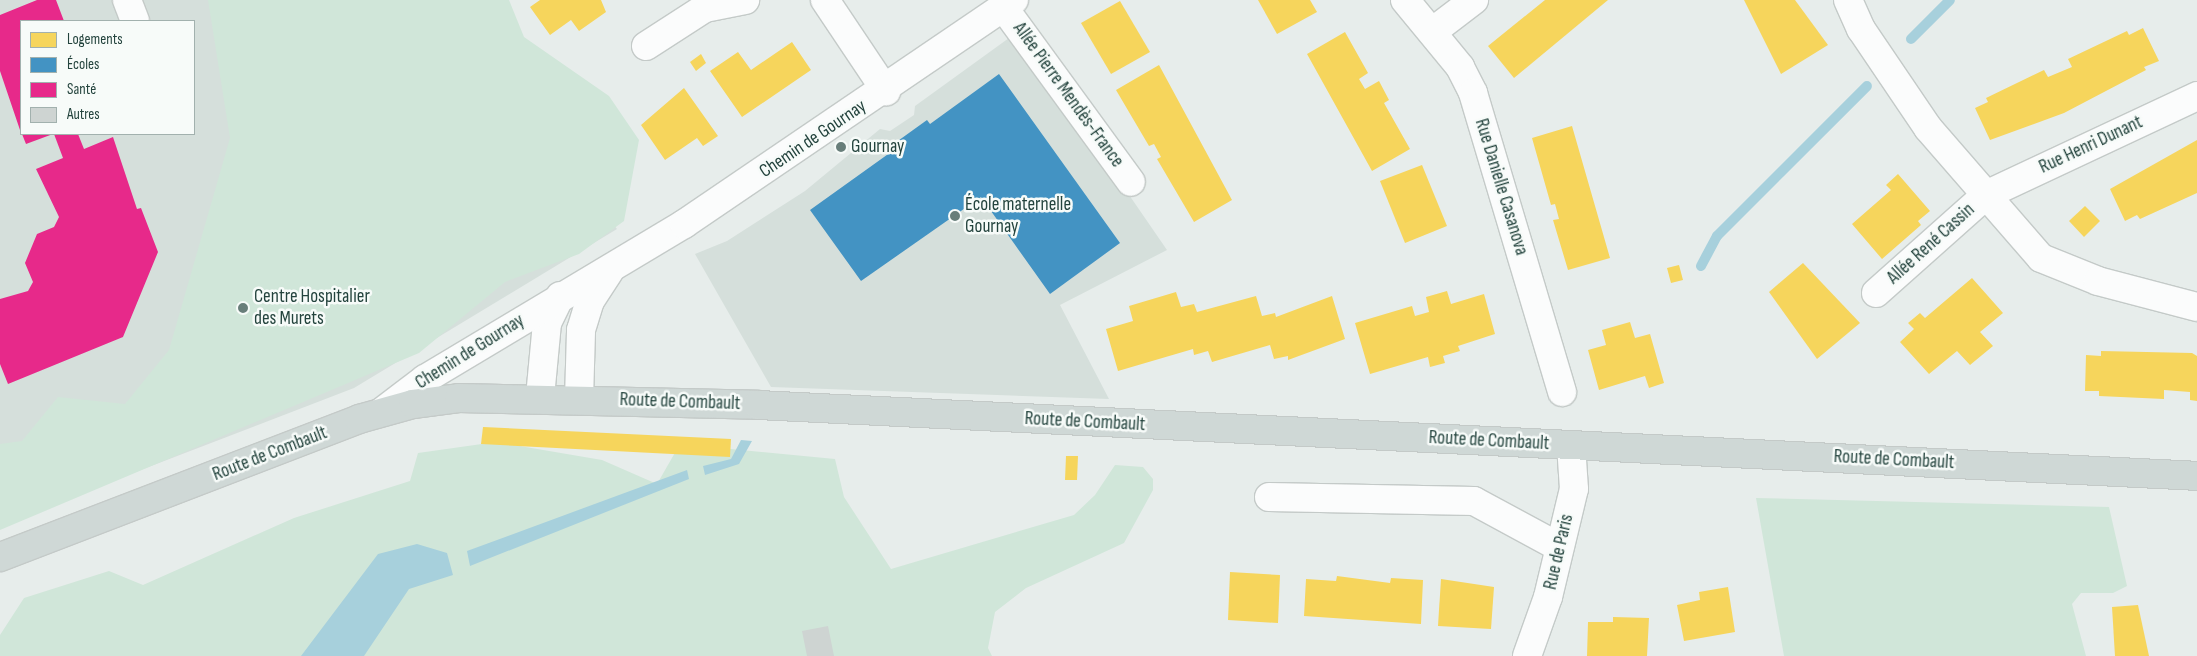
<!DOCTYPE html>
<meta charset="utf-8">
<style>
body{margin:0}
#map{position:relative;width:2197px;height:656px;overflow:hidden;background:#e7edeb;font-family:"Sofia Sans Condensed",sans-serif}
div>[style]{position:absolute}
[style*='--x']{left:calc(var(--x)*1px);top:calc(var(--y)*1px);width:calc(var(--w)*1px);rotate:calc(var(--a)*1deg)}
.built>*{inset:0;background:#d5dfdb}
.green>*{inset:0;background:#d0e6d9}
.water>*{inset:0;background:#a7d0dc}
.homes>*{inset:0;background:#f6d55c}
.schools>*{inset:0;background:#4393c3}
.health>*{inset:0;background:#e7298a}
.stream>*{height:10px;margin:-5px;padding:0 5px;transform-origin:5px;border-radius:5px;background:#a7d0dc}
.building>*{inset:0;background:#ced4d2}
.roads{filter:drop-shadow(1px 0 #c4cac8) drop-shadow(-1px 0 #c4cac8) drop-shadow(0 1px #c4cac8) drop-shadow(0 -1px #c4cac8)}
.minor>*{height:28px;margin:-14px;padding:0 14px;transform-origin:14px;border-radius:14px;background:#fbfcfc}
.major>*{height:28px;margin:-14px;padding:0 14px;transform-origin:14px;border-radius:14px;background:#cfd8d6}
.dots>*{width:14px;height:14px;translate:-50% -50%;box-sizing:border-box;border:2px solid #f7fbf9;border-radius:50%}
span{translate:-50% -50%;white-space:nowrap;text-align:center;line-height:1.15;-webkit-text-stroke:5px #f7fbf9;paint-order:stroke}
.street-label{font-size:19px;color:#23433d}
.poi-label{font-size:19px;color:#23433d}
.left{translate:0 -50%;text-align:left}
.legend{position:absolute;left:20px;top:20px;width:175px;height:115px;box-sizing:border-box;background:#f7fbf9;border:1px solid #a2b1ae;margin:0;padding:6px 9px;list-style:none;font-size:15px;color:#23433d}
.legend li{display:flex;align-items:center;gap:10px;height:25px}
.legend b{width:25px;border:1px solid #a2b1ae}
</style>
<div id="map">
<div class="built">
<div style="clip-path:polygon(evenodd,0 0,433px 0,617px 229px,354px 388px,0 524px,0 0,21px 21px,194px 21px,194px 134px,21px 134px,21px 21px)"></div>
<div style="clip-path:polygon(1009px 38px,1125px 189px,1167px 250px,1060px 305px,1109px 399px,771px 387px,695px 254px,727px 241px,805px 191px,880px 129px,890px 131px,914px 115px,915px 106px)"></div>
</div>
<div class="green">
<div style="clip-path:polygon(208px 0,509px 0,524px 37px,609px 96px,639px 140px,624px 221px,579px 254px,505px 282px,419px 353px,0 530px,0 444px,22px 441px,58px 397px,125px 404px,169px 350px,230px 138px)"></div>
<div style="clip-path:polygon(496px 442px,602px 460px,657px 484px,680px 444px,835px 459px,844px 497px,891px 569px,1074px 515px,1095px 495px,1115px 465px,1143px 467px,1153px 479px,1153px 490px,1124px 543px,1026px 588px,995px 612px,988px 648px,992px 656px,0 656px,0 635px,24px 598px,109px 571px,143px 585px,294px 518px,410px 481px,418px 453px)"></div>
<div style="clip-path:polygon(1756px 498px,2109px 507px,2127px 586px,2113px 593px,2081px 593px,2072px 604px,2086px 656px,1784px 656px)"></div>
</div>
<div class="water">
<div style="clip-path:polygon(741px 440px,752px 441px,739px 464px,705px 475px,703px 466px,731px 459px)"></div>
<div style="clip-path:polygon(687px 470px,689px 479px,470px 566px,467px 551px)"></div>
<div style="clip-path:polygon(417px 544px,447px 553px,453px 575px,409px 589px,364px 656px,301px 656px,378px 554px)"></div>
</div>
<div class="homes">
<div style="clip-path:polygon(540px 0,601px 0,606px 12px,579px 31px,571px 20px,550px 35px,530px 7px)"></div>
<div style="clip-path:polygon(1258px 0,1310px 0,1317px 12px,1277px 34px)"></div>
<div style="clip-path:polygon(1545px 0,1608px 0,1514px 78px,1488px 46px)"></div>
<div style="clip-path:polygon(1744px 0,1795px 0,1828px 45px,1781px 74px)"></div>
<div style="clip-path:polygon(1120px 1px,1150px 52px,1111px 74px,1081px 23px)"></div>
<div style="clip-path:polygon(2143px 28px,2159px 61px,2144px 67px,2146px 70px,2064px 113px,1990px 140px,1975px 108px,1988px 102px,1986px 98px,2044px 70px,2048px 77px,2072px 67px,2068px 59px,2127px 31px,2129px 35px)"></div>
<div style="clip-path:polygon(1345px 32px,1368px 73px,1359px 79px,1365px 89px,1379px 81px,1389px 100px,1384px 103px,1410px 149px,1372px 171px,1307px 54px)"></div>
<div style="clip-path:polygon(792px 42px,811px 70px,742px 117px,710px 71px,738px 52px,751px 70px)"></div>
<div style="clip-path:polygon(701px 54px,706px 63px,696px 71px,690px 62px)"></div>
<div style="clip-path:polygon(1159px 65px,1232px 200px,1194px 222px,1157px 159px,1161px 157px,1154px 144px,1149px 146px,1116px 90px)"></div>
<div style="clip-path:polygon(684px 88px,718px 136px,703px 146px,697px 138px,665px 160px,641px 125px)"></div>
<div style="clip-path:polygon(1572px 126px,1610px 258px,1568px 270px,1553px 220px,1559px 219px,1555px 204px,1551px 205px,1532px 138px)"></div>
<div style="clip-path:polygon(2197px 140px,2197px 193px,2140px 219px,2137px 215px,2125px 221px,2110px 189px)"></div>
<div style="clip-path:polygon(1422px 165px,1447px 226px,1405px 243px,1380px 181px)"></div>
<div style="clip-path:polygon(1898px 174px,1930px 211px,1918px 221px,1921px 225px,1882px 259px,1852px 224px,1891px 190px,1886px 185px)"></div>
<div style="clip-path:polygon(2085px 206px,2100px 221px,2084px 237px,2069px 221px)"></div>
<div style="clip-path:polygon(1803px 263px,1860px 323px,1817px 359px,1769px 292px)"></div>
<div style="clip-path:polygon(1679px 265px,1683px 280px,1671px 283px,1667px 268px)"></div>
<div style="clip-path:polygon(1972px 278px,2003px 313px,1980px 332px,1993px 346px,1970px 365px,1957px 351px,1929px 374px,1900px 342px,1914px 329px,1908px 323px,1920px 313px,1925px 318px)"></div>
<div style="clip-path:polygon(1447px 291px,1451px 304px,1484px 294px,1495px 334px,1458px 346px,1460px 351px,1443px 356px,1445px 363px,1430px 367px,1428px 357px,1370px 374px,1355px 323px,1412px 306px,1415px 316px,1429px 312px,1426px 297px)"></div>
<div style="clip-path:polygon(1176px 292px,1181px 307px,1194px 304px,1197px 312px,1256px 296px,1262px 316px,1275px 313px,1276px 317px,1332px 296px,1345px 339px,1288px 360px,1288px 356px,1274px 359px,1270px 345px,1212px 362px,1208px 351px,1194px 355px,1193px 349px,1118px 371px,1106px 329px,1133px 321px,1129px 306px)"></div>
<div style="clip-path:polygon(1630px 322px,1635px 338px,1650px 334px,1664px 383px,1649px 388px,1645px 376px,1599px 390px,1588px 350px,1606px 345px,1602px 330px)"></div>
<div style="clip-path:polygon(2101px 351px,2192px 353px,2197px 356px,2197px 401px,2190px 400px,2190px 392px,2164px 390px,2164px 399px,2099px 396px,2099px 391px,2085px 391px,2086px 355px,2101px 356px)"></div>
<div style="clip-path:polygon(483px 427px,731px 439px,730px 457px,481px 444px)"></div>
<div style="clip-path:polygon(1066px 456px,1078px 456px,1077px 480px,1065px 480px)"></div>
<div style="clip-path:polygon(1230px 572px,1280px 575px,1278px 623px,1228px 620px)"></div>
<div style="clip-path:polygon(1337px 576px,1390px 583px,1391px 578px,1423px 580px,1421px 624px,1304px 616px,1306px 579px,1336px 581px)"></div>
<div style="clip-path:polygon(1441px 579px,1494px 587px,1491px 629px,1438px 626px)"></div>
<div style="clip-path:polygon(1728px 587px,1735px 632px,1684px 641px,1677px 605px,1700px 600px,1699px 592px)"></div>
<div style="clip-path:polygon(2138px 605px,2149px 656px,2115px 656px,2112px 607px)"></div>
<div style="clip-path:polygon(1613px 617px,1649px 618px,1647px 656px,1587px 656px,1588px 622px,1613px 622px)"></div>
</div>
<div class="schools">
<div style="clip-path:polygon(999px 74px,1120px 243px,1050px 294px,981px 197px,861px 281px,810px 210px,898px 147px,895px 143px,927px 120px,930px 124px)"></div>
</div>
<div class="health">
<div style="clip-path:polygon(37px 0,56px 0,64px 21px,21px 21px,21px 133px,0 71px,0 15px)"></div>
<div style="clip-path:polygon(22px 134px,53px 134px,26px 144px)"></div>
<div style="clip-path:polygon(54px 134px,78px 134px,84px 149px,113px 137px,137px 209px,141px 208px,158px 252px,123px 337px,8px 384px,0 364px,0 299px,28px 291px,33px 282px,25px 263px,37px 234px,54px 227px,59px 217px,36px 169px,63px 158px)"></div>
</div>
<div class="stream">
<div style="--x:1911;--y:39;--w:55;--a:-45"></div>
<div style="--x:1701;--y:266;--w:34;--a:-62"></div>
<div style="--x:1717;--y:236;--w:212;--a:-45"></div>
</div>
<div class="building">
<div style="clip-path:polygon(828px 626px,834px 656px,807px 656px,802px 631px)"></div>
</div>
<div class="roads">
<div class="minor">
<div style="--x:127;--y:0;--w:22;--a:69"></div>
<div style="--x:825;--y:0;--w:110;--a:56.2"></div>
<div style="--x:1405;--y:0;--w:87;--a:50.6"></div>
<div style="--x:1460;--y:67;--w:29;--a:63"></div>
<div style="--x:1473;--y:93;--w:312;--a:73.4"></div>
<div style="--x:1848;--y:0;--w:32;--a:66"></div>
<div style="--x:1861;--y:29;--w:120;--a:55.9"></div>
<div style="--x:1928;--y:128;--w:172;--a:49"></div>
<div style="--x:2041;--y:258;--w:61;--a:22"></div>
<div style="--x:2098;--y:281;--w:102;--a:14.7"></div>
<div style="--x:1004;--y:8;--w:215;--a:53.9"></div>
<div style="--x:1432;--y:32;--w:53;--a:-37.3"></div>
<div style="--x:646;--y:46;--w:70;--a:-32.8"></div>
<div style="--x:705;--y:8;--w:41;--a:-11.3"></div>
<div style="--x:1876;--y:293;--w:147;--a:-41.7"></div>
<div style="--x:1986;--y:195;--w:233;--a:-25.1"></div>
<div style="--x:540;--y:397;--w:74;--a:-84.6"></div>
<div style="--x:547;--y:323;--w:30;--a:-64"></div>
<div style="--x:579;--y:399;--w:69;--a:-88.3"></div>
<div style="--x:581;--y:330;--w:30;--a:-73"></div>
<div style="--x:590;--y:301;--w:35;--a:-57"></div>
<div style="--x:383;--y:411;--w:53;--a:-37.3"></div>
<div style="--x:425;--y:379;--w:302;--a:-30.9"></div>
<div style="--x:684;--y:224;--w:399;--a:-34.2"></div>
<div style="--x:1269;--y:497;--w:205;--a:1.1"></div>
<div style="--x:1474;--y:501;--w:97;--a:28.4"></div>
<div style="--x:1527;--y:656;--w:63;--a:-70.4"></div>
<div style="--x:1548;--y:597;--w:111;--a:-76.5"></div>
<div style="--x:1574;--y:489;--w:44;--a:-93.9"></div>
</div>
<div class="major">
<div style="--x:0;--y:557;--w:385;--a:-21"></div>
<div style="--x:359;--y:419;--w:56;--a:-15.5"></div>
<div style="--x:413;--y:404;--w:46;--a:-7.4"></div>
<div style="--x:459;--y:398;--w:299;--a:1.3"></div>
<div style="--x:758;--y:405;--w:1441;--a:2.82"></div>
</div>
</div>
<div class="dots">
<div style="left:841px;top:147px;background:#687e7a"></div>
<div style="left:955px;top:216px;background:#687e7a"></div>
<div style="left:243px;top:308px;background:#687e7a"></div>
</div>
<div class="street-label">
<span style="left:1068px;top:95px;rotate:54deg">Allée Pierre Mendès-France</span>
<span style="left:813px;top:139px;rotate:-34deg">Chemin de Gournay</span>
<span style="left:2091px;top:145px;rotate:-25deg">Rue Henri Dunant</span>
<span style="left:1501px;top:187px;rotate:73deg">Rue Danielle Casanova</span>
<span style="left:1931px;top:244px;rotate:-42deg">Allée René Cassin</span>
<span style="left:470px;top:352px;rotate:-32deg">Chemin de Gournay</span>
<span style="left:680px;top:402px;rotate:2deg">Route de Combault</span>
<span style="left:1085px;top:422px;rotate:3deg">Route de Combault</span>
<span style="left:1489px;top:441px;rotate:3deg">Route de Combault</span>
<span style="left:270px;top:454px;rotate:-21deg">Route de Combault</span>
<span style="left:1894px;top:460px;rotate:3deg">Route de Combault</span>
<span style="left:1559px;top:552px;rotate:-77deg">Rue de Paris</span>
</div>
<div class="poi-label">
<span class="left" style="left:851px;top:147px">Gournay</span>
<span class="left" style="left:965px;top:216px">École maternelle<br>Gournay</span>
<span class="left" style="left:254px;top:308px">Centre Hospitalier<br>des Murets</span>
</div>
<ul class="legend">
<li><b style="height:14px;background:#f6d55c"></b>Logements</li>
<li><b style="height:14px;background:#4393c3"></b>Écoles</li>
<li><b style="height:14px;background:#e7298a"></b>Santé</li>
<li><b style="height:14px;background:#ced4d2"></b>Autres</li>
</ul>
</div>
